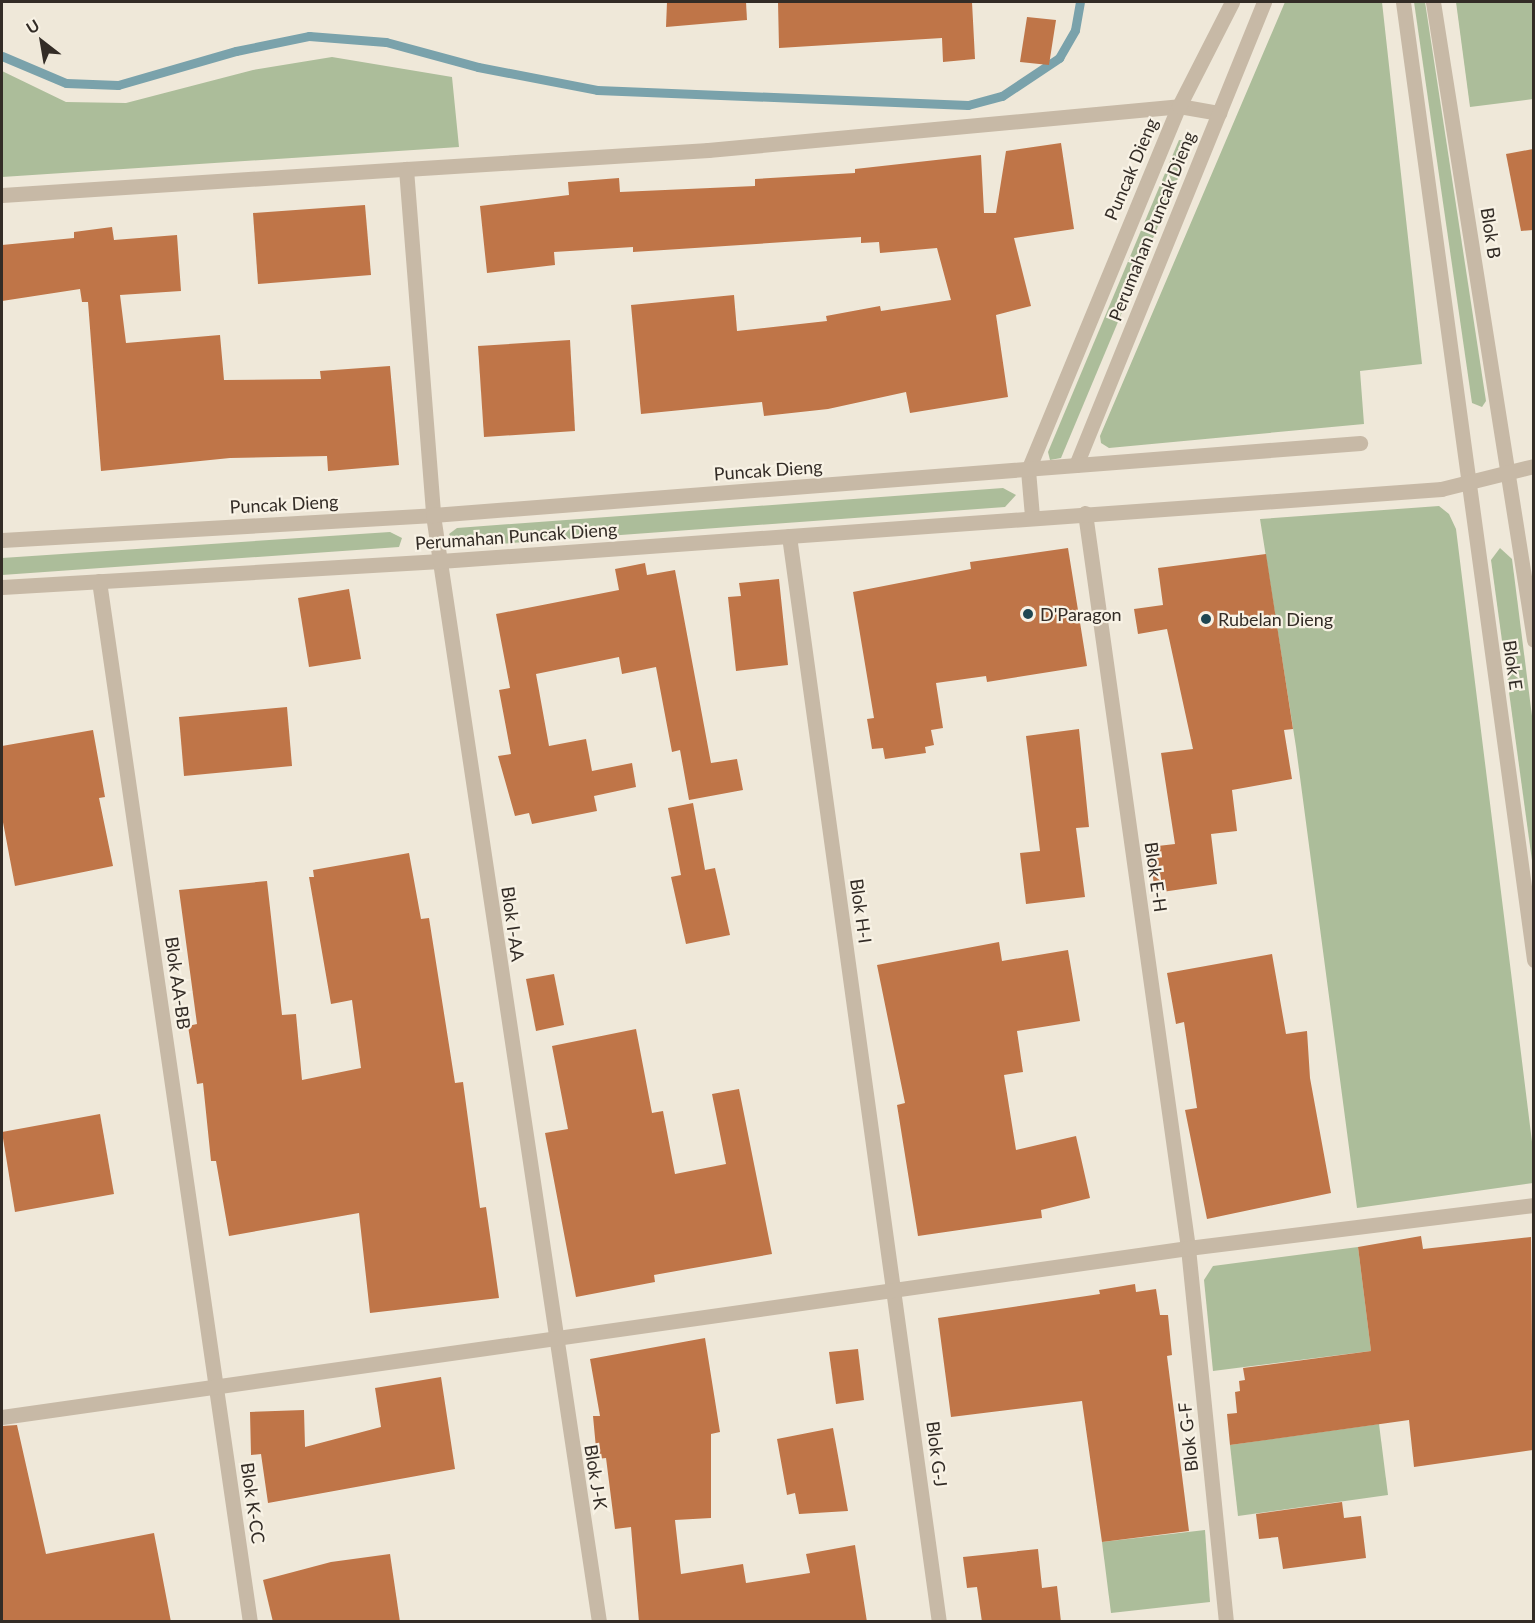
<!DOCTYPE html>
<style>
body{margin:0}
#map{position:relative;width:1535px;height:1623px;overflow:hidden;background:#efe8d9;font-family:Lato,sans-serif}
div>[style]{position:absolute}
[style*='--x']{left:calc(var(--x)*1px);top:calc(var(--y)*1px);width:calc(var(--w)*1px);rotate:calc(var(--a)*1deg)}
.green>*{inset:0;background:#acbd9a}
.stream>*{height:9px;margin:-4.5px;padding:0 4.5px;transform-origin:4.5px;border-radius:4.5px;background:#7aa2ab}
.building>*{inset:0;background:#bf7548}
.minor>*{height:15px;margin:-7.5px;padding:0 7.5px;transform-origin:7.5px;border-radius:7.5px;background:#c7b9a6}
.dots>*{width:16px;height:16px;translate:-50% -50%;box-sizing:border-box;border:3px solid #f8f2e5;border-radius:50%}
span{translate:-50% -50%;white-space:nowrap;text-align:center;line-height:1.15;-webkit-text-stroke:4.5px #f8f2e5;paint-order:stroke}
.street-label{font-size:18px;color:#332c26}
.poi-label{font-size:18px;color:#332c26}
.left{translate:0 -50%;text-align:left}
.frame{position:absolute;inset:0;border:3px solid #332c26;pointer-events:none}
.north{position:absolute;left:12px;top:12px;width:60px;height:60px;-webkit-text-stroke:4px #f8f2e5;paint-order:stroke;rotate:329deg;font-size:16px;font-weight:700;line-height:24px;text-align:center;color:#332c26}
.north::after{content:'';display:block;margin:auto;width:21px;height:27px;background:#332c26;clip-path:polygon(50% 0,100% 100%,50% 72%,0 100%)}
</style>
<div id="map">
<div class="green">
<div style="clip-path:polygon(1285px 2px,1382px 2px,1422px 364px,1360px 371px,1364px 424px,1109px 448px,1101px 443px,1100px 436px)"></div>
<div style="clip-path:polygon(1414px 2px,1425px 2px,1486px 401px,1482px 407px,1472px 403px)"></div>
<div style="clip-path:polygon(1456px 2px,1533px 2px,1533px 99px,1470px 107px)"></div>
<div style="clip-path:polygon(332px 57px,452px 77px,459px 147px,2px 177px,2px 71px,66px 102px,126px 103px,253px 70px)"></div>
<div style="clip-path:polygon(1179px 140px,1188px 141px,1190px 150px,1061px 458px,1050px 460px,1048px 452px)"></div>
<div style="clip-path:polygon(1003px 488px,1016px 495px,1005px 507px,457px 547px,449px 534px,457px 528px)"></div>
<div style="clip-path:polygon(1439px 506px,1449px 514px,1456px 529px,1533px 1150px,1533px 1183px,1357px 1208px,1296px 747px,1260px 519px)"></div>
<div style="clip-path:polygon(390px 532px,402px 538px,399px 547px,2px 575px,2px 558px)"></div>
<div style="clip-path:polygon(1500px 548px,1512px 559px,1533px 724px,1533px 868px,1491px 560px)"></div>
<div style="clip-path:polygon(1358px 1247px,1371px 1351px,1213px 1371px,1204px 1280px,1213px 1266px)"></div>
<div style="clip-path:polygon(1379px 1424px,1388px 1495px,1238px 1516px,1230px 1445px)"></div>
<div style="clip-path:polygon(1205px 1530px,1210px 1602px,1111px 1613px,1102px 1542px)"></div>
</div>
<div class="stream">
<div style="--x:2;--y:56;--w:69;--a:22.9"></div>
<div style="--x:66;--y:83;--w:52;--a:2.2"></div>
<div style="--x:118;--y:85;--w:123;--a:-16.1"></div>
<div style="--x:236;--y:51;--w:75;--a:-11.6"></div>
<div style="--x:309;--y:36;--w:77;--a:4.5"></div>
<div style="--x:386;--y:42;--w:95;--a:15.2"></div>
<div style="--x:478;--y:67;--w:121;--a:10.9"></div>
<div style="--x:597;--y:90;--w:371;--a:2.3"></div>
<div style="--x:968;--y:105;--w:35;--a:-15"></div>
<div style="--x:1002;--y:96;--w:69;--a:-33.7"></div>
<div style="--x:1059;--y:58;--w:32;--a:-60"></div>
<div style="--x:1075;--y:30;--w:28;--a:-80"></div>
</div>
<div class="building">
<div style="clip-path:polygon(667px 2px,746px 2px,747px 20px,666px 27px)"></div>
<div style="clip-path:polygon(778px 2px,972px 2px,975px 59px,943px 62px,942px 38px,779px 48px)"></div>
<div style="clip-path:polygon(1027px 17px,1056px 20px,1049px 65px,1020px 62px)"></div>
<div style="clip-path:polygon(1061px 143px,1074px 229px,1014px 238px,1031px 306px,996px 315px,1008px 397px,910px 413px,906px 392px,828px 409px,764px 416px,762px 402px,641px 414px,631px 305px,734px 295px,737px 331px,827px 321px,826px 316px,880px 306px,881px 311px,951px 300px,937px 248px,880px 253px,879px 242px,861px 243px,861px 237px,633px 252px,633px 247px,554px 252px,555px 265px,487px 273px,480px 206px,569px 195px,568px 182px,619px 178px,620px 192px,755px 186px,755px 179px,855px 173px,855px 169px,981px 155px,984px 213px,996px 213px,1006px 151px)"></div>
<div style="clip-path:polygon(1533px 149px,1533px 230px,1521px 231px,1506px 154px)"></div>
<div style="clip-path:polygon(365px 205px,371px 275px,258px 284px,253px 213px)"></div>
<div style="clip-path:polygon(112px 227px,114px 240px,177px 235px,181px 291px,120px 295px,126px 343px,220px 335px,224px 380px,321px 379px,320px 371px,390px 366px,399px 465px,328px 471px,327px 456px,230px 458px,101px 471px,88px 302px,82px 302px,80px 289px,2px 301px,2px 245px,74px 238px,74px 232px)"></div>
<div style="clip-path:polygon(570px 340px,575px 431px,484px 437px,478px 346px)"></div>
<div style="clip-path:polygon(1068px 548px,1087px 666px,987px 682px,986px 676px,936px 683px,943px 728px,931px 730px,934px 745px,925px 747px,926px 753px,885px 759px,883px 748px,872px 749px,867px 719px,874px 718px,853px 592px,971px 569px,970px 562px)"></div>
<div style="clip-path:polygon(1266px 554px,1293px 729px,1284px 730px,1292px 779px,1232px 790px,1237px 831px,1211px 834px,1217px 884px,1155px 893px,1149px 847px,1175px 844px,1161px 753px,1193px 749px,1167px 629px,1138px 634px,1134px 609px,1163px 605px,1158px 568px)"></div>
<div style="clip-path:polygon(645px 563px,647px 575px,675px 570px,711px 763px,737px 759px,743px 790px,689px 800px,680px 750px,672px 752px,656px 667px,622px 674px,619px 657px,536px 674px,549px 746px,586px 739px,592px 771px,632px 763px,636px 787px,594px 796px,597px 811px,532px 824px,529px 813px,515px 816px,498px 756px,511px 754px,499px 690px,510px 688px,496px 614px,619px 590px,615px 569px)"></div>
<div style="clip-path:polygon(779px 579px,788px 665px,736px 671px,728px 597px,741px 596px,739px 583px)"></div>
<div style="clip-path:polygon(349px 589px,361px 659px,309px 667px,298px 598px)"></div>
<div style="clip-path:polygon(287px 707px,292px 766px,184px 776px,179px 717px)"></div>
<div style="clip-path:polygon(1079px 729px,1089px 827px,1076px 828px,1085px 897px,1026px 904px,1020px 853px,1040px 851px,1026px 736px)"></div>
<div style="clip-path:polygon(93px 730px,105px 797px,99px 798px,113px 866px,15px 886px,2px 817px,2px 746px)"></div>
<div style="clip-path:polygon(693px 803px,705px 870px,715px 868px,730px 935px,686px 944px,671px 877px,681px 875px,668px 808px)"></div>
<div style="clip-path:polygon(409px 853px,421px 919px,429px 918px,455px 1083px,463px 1082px,480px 1208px,486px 1207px,499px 1298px,370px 1313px,359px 1213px,229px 1236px,216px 1161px,211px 1161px,203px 1083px,197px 1084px,188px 1026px,197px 1024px,179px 890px,267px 881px,282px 1015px,296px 1014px,302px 1080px,361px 1068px,352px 1000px,331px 1004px,309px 877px,314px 877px,313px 870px)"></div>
<div style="clip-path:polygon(999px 942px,1002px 961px,1068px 950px,1080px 1021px,1017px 1031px,1023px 1072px,1004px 1075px,1016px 1150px,1076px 1136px,1090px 1198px,1041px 1210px,1042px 1218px,918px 1236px,897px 1105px,905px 1103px,877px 965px)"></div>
<div style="clip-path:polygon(1272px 954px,1286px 1034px,1307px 1031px,1310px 1078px,1331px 1193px,1207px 1219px,1185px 1110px,1197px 1108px,1184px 1022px,1176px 1024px,1167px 973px)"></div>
<div style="clip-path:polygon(554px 974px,564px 1025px,536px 1031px,526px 979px)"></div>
<div style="clip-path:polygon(636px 1029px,652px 1113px,663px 1111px,675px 1174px,726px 1164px,712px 1094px,739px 1089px,772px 1254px,654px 1275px,655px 1282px,576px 1297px,545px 1133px,568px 1129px,552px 1046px)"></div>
<div style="clip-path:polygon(100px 1114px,114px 1194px,15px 1212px,2px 1132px)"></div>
<div style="clip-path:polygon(1421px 1236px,1423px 1249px,1531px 1237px,1533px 1450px,1414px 1467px,1409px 1420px,1230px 1445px,1227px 1414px,1237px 1413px,1235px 1392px,1240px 1391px,1239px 1381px,1245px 1380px,1243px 1368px,1371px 1351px,1358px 1247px)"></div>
<div style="clip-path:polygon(1135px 1284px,1136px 1292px,1156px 1289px,1160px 1315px,1168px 1315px,1172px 1355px,1167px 1356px,1189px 1531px,1102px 1542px,1082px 1401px,951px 1417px,938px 1318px,1100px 1294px,1099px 1290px)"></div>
<div style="clip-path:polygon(705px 1338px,720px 1432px,711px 1434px,711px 1518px,675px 1520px,681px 1574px,743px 1564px,746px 1583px,810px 1573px,806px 1554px,855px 1545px,867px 1622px,639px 1622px,631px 1527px,615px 1529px,606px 1458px,597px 1459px,593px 1416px,600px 1416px,590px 1359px)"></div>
<div style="clip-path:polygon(858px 1349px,864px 1400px,836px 1404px,829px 1352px)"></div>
<div style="clip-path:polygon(441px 1377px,455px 1469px,268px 1503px,261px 1454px,251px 1455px,250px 1412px,304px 1410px,305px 1447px,381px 1427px,375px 1388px)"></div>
<div style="clip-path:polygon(17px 1425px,46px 1554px,154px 1533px,171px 1622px,2px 1622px,2px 1426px)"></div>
<div style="clip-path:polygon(833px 1428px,848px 1511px,799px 1514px,795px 1493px,787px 1495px,777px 1439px)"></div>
<div style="clip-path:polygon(1342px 1502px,1344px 1518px,1361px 1516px,1366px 1558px,1283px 1569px,1278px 1537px,1259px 1539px,1256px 1514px)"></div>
<div style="clip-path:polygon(1038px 1549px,1042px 1588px,1057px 1586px,1061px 1622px,982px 1622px,977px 1587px,967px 1588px,963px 1557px)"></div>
<div style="clip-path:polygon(390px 1554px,400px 1622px,273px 1622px,263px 1580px,331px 1562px)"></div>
</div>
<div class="minor">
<div style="--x:1403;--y:2;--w:967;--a:82.21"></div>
<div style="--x:1433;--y:2;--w:646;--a:81"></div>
<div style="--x:406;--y:169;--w:303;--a:-3.6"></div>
<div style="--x:708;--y:150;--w:473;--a:-5.3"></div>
<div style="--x:1179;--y:106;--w:41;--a:9.9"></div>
<div style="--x:2;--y:195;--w:405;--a:-3.7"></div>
<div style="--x:406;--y:169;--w:347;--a:85.5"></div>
<div style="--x:433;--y:515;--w:1119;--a:81.47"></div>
<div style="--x:1076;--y:465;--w:500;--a:-67.9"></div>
<div style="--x:1085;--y:513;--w:742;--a:82.02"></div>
<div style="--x:1188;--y:1248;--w:376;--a:84.2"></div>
<div style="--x:1032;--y:516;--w:46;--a:-95"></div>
<div style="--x:1028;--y:470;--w:394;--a:-67.5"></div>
<div style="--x:1179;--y:106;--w:117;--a:-63"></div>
<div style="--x:789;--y:536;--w:1096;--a:82.14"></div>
<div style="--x:2;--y:540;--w:432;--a:-3.3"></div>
<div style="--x:433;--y:515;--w:930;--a:-4.44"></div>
<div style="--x:99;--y:581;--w:1052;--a:81.75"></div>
<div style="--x:2;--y:587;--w:439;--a:-3.4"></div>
<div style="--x:440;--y:561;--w:1004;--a:-4.11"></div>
<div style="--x:1441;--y:489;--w:96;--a:-13.9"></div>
<div style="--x:2;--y:1417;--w:1198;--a:-8.11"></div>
<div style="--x:1188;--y:1248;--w:349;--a:-7.1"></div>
</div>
<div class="dots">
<div style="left:1028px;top:614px;background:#1f4752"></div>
<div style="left:1206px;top:619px;background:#1f4752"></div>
</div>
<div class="street-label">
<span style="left:1131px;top:169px;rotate:-67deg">Puncak Dieng</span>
<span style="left:1152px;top:226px;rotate:-68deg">Perumahan Puncak Dieng</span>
<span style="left:1491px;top:233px;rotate:81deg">Blok B</span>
<span style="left:768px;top:470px;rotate:-4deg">Puncak Dieng</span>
<span style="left:284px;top:504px;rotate:-3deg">Puncak Dieng</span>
<span style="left:516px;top:536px;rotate:-4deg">Perumahan Puncak Dieng</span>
<span style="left:1513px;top:665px;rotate:82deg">Blok E</span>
<span style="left:1156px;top:877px;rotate:82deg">Blok E-H</span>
<span style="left:861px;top:911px;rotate:82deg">Blok H-I</span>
<span style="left:513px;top:924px;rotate:82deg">Blok I-AA</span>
<span style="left:178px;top:983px;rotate:82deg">Blok AA-BB</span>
<span style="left:1188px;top:1437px;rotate:-96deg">Blok G-F</span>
<span style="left:937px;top:1454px;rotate:83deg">Blok G-J</span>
<span style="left:596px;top:1477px;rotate:81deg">Blok J-K</span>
<span style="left:253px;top:1503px;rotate:82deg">Blok K-CC</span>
</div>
<div class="poi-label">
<span class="left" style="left:1040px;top:614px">D'Paragon</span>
<span class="left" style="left:1218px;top:619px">Rubelan Dieng</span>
</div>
<div class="frame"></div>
<div class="north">U</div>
</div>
